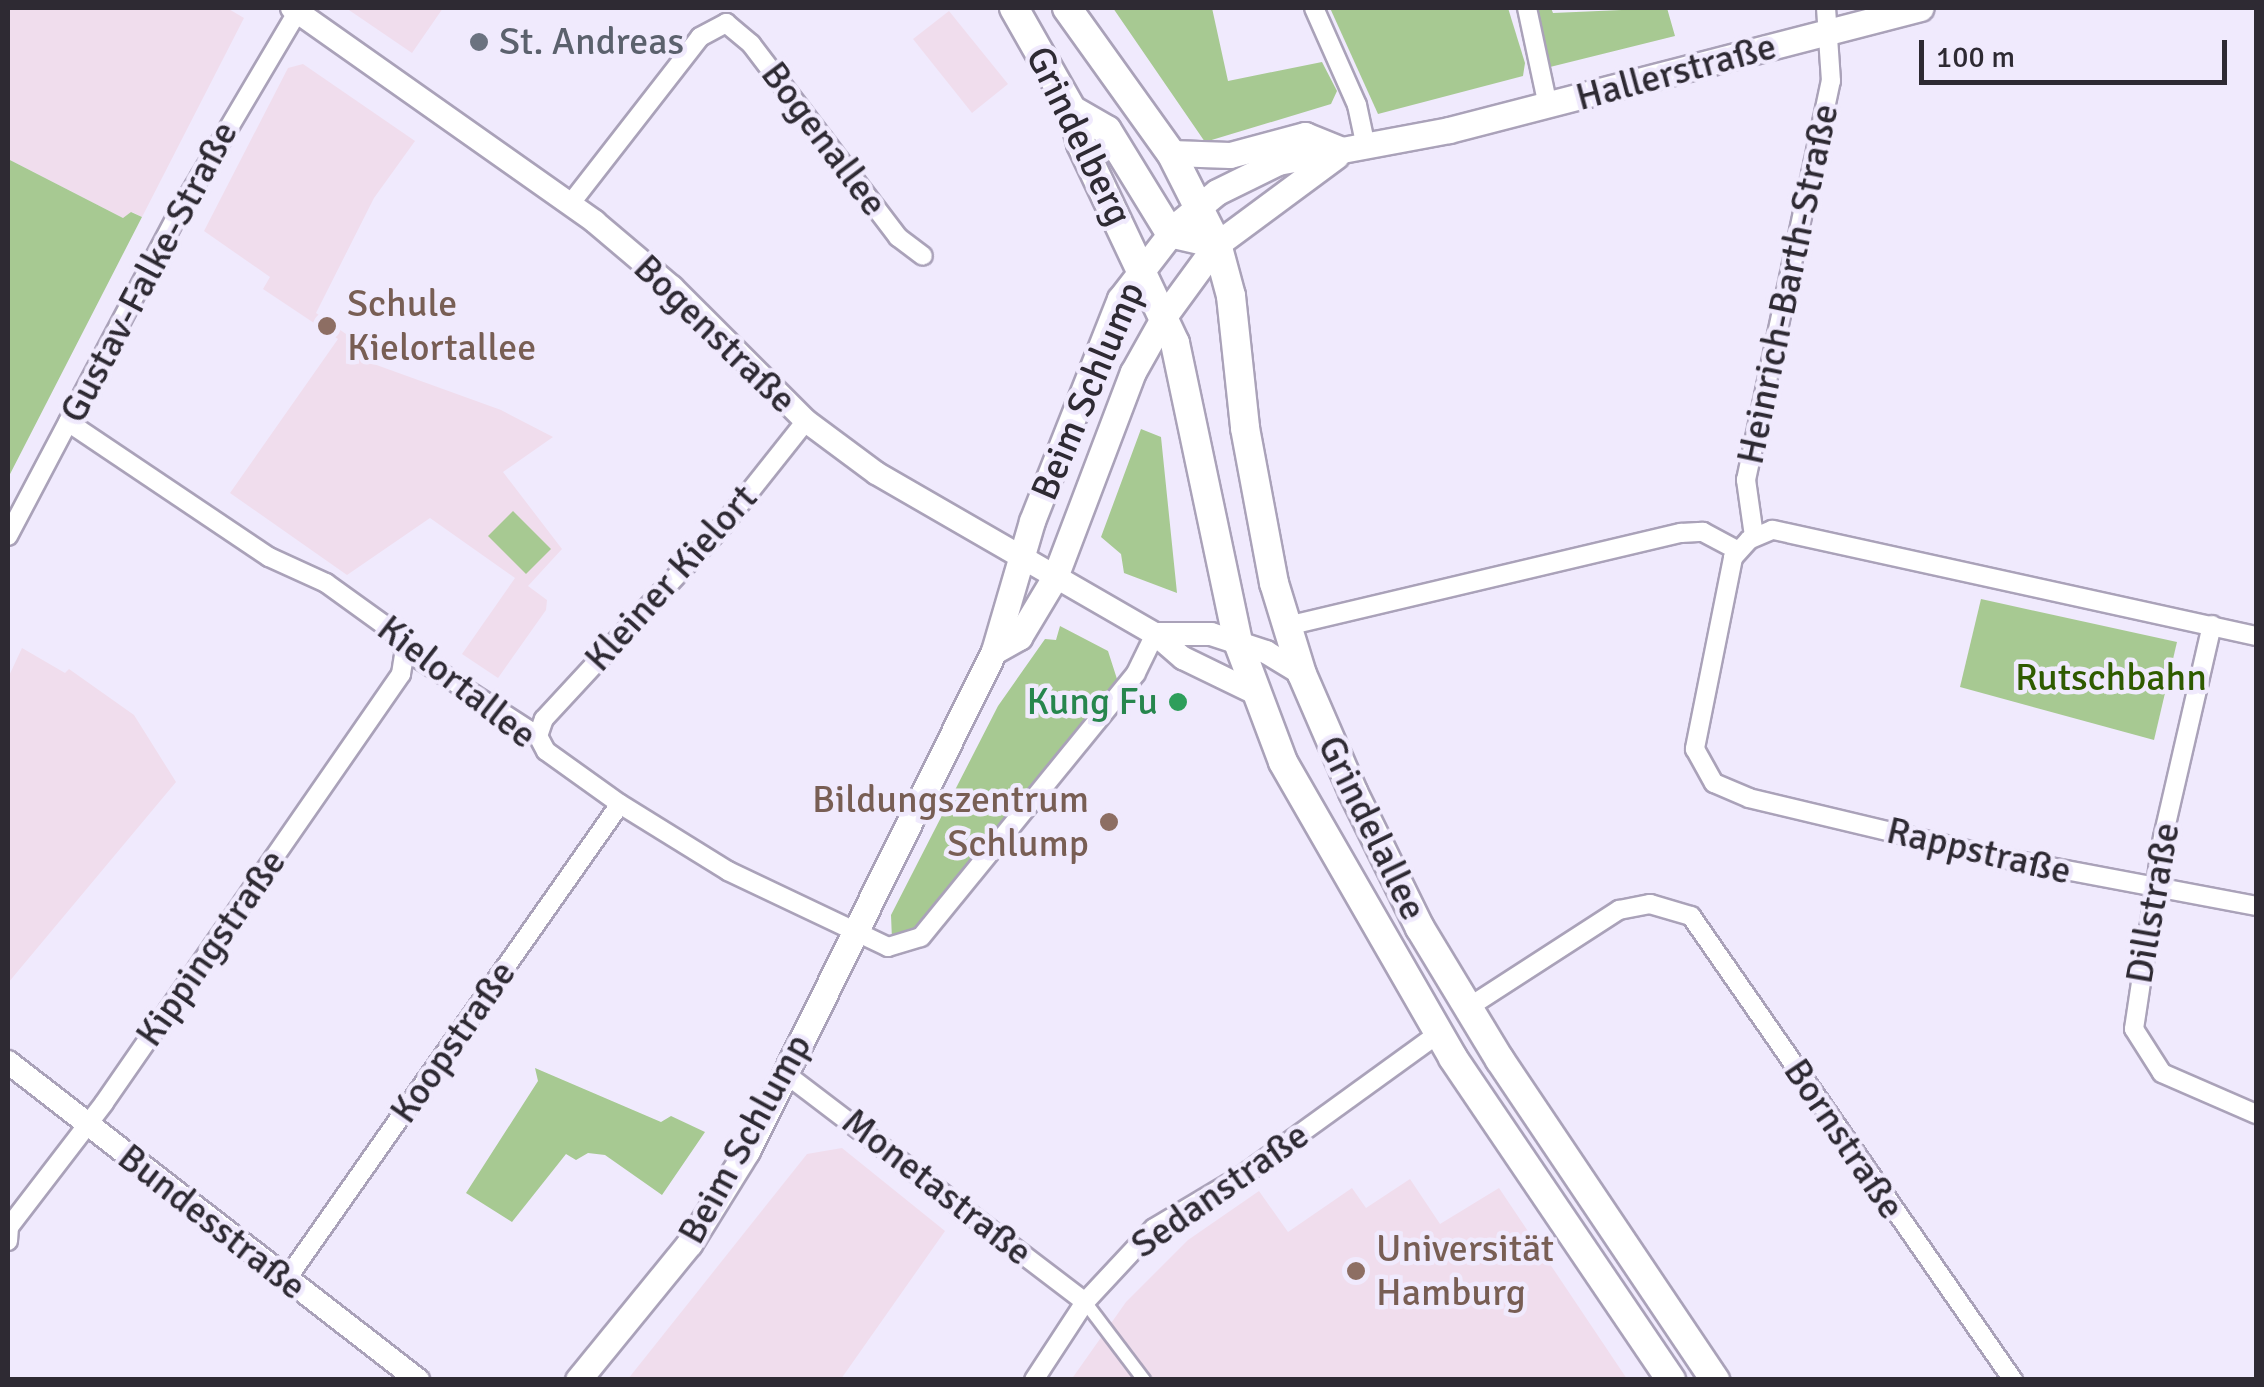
<!DOCTYPE html>
<meta charset="utf-8">
<style>
body{margin:0}
#map{position:relative;width:2264px;height:1387px;overflow:hidden;background:#f0eafd;font-family:Signika,sans-serif}
div>[style]{position:absolute}
[style*='--x']{left:calc(var(--x)*1px);top:calc(var(--y)*1px);width:calc(var(--w)*1px);rotate:calc(var(--a)*1deg)}
.education>*{inset:0;background:#f0dded}
.green>*{inset:0;background:#a7c992}
.roads{filter:drop-shadow(2px 0 #aaa2b9) drop-shadow(-2px 0 #aaa2b9) drop-shadow(0 2px #aaa2b9) drop-shadow(0 -2px #aaa2b9)}
.pedestrian>*{height:12px;margin:-6px;padding:0 6px;transform-origin:6px;border-radius:6px;background:#fff}
.minor>*{height:18px;margin:-9px;padding:0 9px;transform-origin:9px;border-radius:9px;background:#fff}
.tertiary>*{height:22px;margin:-11px;padding:0 11px;transform-origin:11px;border-radius:11px;background:#fff}
.secondary>*{height:25px;margin:-12.5px;padding:0 12.5px;transform-origin:12.5px;border-radius:12.5px;background:#fff}
.primary>*{height:28px;margin:-14px;padding:0 14px;transform-origin:14px;border-radius:14px;background:#fff}
.dots>*{width:28px;height:28px;translate:-50% -50%;box-sizing:border-box;border:5px solid #f0eafd;border-radius:50%}
span{translate:-50% -50%;white-space:nowrap;text-align:center;line-height:1.15;-webkit-text-stroke:9px #f0eafd;paint-order:stroke}
.worship-label{font-size:38px;color:#5b616d}
.left{translate:0 -50%;text-align:left}
.street-label{font-size:38px;color:#2e2a33}
.education-label{font-size:38px;color:#785e54}
.right{translate:-100% -50%;text-align:right}
.park-label{font-size:38px;color:#2f5b00}
.leisure-label{font-size:38px;color:#27864d}
.frame{position:absolute;inset:0;border:10px solid #2e2a33;pointer-events:none}
.scale{position:absolute;left:1919px;top:40px;width:308px;height:45px;box-sizing:border-box;border:5px solid #2e2a33;border-top:0;padding-left:12px;font-size:30px;line-height:35px;white-space:nowrap;color:#2e2a33;-webkit-text-stroke:8px #f0eafd;paint-order:stroke}
</style>
<div id="map">
<div class="education">
<div style="clip-path:polygon(8px 8px,227px 8px,244px 18px,142px 217px,132px 212px,123px 218px,8px 159px)"></div>
<div style="clip-path:polygon(346px 8px,443px 8px,412px 53px)"></div>
<div style="clip-path:polygon(949px 11px,1008px 84px,972px 113px,913px 39px)"></div>
<div style="clip-path:polygon(303px 64px,415px 141px,374px 198px,316px 313px,376px 355px,371px 363px,501px 410px,553px 437px,503px 472px,562px 549px,528px 586px,547px 600px,546px 610px,498px 678px,462px 654px,515px 578px,430px 518px,347px 575px,230px 493px,338px 339px,263px 289px,270px 277px,204px 231px,288px 68px)"></div>
<div style="clip-path:polygon(22px 648px,65px 673px,69px 669px,134px 715px,176px 782px,8px 983px,8px 678px)"></div>
<div style="clip-path:polygon(842px 1148px,945px 1231px,841px 1379px,628px 1379px,807px 1154px)"></div>
<div style="clip-path:polygon(1410px 1179px,1440px 1224px,1499px 1188px,1627px 1379px,1071px 1380px,1126px 1302px,1188px 1240px,1259px 1191px,1288px 1232px,1352px 1188px,1366px 1208px)"></div>
</div>
<div class="green">
<div style="clip-path:polygon(1113px 8px,1212px 8px,1228px 81px,1322px 62px,1337px 91px,1331px 104px,1205px 142px)"></div>
<div style="clip-path:polygon(1330px 8px,1508px 8px,1525px 63px,1523px 76px,1378px 114px)"></div>
<div style="clip-path:polygon(1551px 8px,1553px 13px,1667px 8px,1675px 36px,1550px 67px,1533px 9px)"></div>
<div style="clip-path:polygon(8px 159px,123px 218px,131px 212px,142px 217px,8px 478px)"></div>
<div style="clip-path:polygon(1141px 429px,1161px 437px,1177px 593px,1124px 573px,1121px 554px,1101px 537px)"></div>
<div style="clip-path:polygon(513px 511px,551px 549px,526px 574px,488px 536px)"></div>
<div style="clip-path:polygon(1981px 599px,2177px 642px,2154px 740px,1960px 687px)"></div>
<div style="clip-path:polygon(1060px 626px,1108px 651px,1117px 679px,913px 937px,892px 940px,891px 915px,998px 706px,1045px 639px,1056px 640px)"></div>
<div style="clip-path:polygon(535px 1068px,661px 1122px,671px 1116px,705px 1132px,662px 1195px,605px 1155px,588px 1153px,576px 1160px,566px 1154px,512px 1222px,466px 1193px,538px 1081px)"></div>
</div>
<div class="roads">
<div class="pedestrian">
<div style="--x:1085;--y:1302;--w:98;--a:52.9"></div>
</div>
<div class="minor">
<div style="--x:1314;--y:8;--w:106;--a:66.1"></div>
<div style="--x:1357;--y:105;--w:43;--a:77.9"></div>
<div style="--x:1527;--y:8;--w:100;--a:77.9"></div>
<div style="--x:571;--y:203;--w:210;--a:-52.1"></div>
<div style="--x:700;--y:37;--w:30;--a:-28"></div>
<div style="--x:726;--y:23;--w:33;--a:40"></div>
<div style="--x:751;--y:44;--w:243;--a:52.7"></div>
<div style="--x:898;--y:237;--w:31;--a:37"></div>
<div style="--x:68;--y:422;--w:242;--a:33.9"></div>
<div style="--x:269;--y:557;--w:63;--a:24.5"></div>
<div style="--x:326;--y:583;--w:84;--a:35.8"></div>
<div style="--x:394;--y:632;--w:21;--a:59"></div>
<div style="--x:405;--y:650;--w:158;--a:32.9"></div>
<div style="--x:538;--y:736;--w:17;--a:62"></div>
<div style="--x:546;--y:751;--w:91;--a:35.6"></div>
<div style="--x:620;--y:804;--w:127;--a:31.8"></div>
<div style="--x:728;--y:871;--w:177;--a:25.4"></div>
<div style="--x:888;--y:947;--w:34;--a:-17"></div>
<div style="--x:921;--y:937;--w:340;--a:-50.8"></div>
<div style="--x:1136;--y:673;--w:43;--a:-64"></div>
<div style="--x:8;--y:536;--w:366;--a:-62.2"></div>
<div style="--x:179;--y:212;--w:234;--a:-59.4"></div>
<div style="--x:1754;--y:536;--w:57;--a:-98.1"></div>
<div style="--x:1746;--y:480;--w:408;--a:-78"></div>
<div style="--x:1831;--y:81;--w:73;--a:-93.9"></div>
<div style="--x:2212;--y:625;--w:218;--a:103"></div>
<div style="--x:2163;--y:837;--w:194;--a:98.6"></div>
<div style="--x:2134;--y:1029;--w:52;--a:57.5"></div>
<div style="--x:2162;--y:1073;--w:103;--a:23.6"></div>
<div style="--x:1287;--y:626;--w:405;--a:-13.3"></div>
<div style="--x:1681;--y:533;--w:22;--a:-3"></div>
<div style="--x:1703;--y:532;--w:38;--a:28"></div>
<div style="--x:2256;--y:636;--w:495;--a:-167.6"></div>
<div style="--x:1772;--y:530;--w:25;--a:157"></div>
<div style="--x:1749;--y:540;--w:24;--a:132"></div>
<div style="--x:1733;--y:558;--w:195;--a:101.3"></div>
<div style="--x:1695;--y:749;--w:39;--a:61"></div>
<div style="--x:1714;--y:783;--w:38;--a:23"></div>
<div style="--x:1749;--y:798;--w:255;--a:13.4"></div>
<div style="--x:1997;--y:857;--w:264;--a:10.7"></div>
<div style="--x:538;--y:736;--w:18;--a:-71"></div>
<div style="--x:544;--y:719;--w:259;--a:-47.2"></div>
<div style="--x:720;--y:529;--w:138;--a:-51.5"></div>
<div style="--x:1469;--y:1007;--w:179;--a:-32.9"></div>
<div style="--x:1619;--y:910;--w:32;--a:-11"></div>
<div style="--x:1650;--y:904;--w:43;--a:16.3"></div>
<div style="--x:1691;--y:916;--w:565;--a:55.24"></div>
<div style="--x:786;--y:1074;--w:376;--a:37.3"></div>
<div style="--x:8;--y:1241;--w:14;--a:-86"></div>
<div style="--x:9;--y:1227;--w:156;--a:-52.5"></div>
<div style="--x:104;--y:1103;--w:522;--a:-55.3"></div>
<div style="--x:401;--y:674;--w:24;--a:-81"></div>
<div style="--x:286;--y:1280;--w:581;--a:-54.94"></div>
<div style="--x:1034;--y:1380;--w:93;--a:-56.8"></div>
<div style="--x:1085;--y:1302;--w:101;--a:-47"></div>
<div style="--x:1154;--y:1228;--w:104;--a:-30.8"></div>
<div style="--x:1243;--y:1175;--w:241;--a:-35.9"></div>
</div>
<div class="tertiary">
<div style="--x:292;--y:8;--w:371;--a:35.2"></div>
<div style="--x:595;--y:222;--w:101;--a:40.2"></div>
<div style="--x:672;--y:287;--w:190;--a:45"></div>
<div style="--x:806;--y:421;--w:87;--a:36.6"></div>
<div style="--x:876;--y:473;--w:322;--a:30"></div>
<div style="--x:1155;--y:634;--w:37;--a:41"></div>
<div style="--x:1183;--y:658;--w:78;--a:25.9"></div>
<div style="--x:1155;--y:634;--w:56;--a:0"></div>
<div style="--x:1211;--y:634;--w:58;--a:18.1"></div>
<div style="--x:1266;--y:652;--w:42;--a:31.4"></div>
<div style="--x:8;--y:1062;--w:519;--a:37.8"></div>
</div>
<div class="secondary">
<div style="--x:1171;--y:153;--w:59;--a:1.9"></div>
<div style="--x:1230;--y:155;--w:78;--a:-14.9"></div>
<div style="--x:1305;--y:135;--w:38;--a:22"></div>
<div style="--x:994;--y:651;--w:29;--a:-29"></div>
<div style="--x:1019;--y:637;--w:70;--a:-59"></div>
<div style="--x:1055;--y:577;--w:219;--a:-69.2"></div>
<div style="--x:1133;--y:372;--w:65;--a:-60.7"></div>
<div style="--x:1165;--y:315;--w:88;--a:-53.8"></div>
<div style="--x:1217;--y:244;--w:148;--a:-36.5"></div>
<div style="--x:578;--y:1380;--w:176;--a:-50.8"></div>
<div style="--x:689;--y:1244;--w:110;--a:-58.1"></div>
<div style="--x:747;--y:1151;--w:558;--a:-63.71"></div>
<div style="--x:994;--y:651;--w:135;--a:-73.7"></div>
<div style="--x:1032;--y:521;--w:239;--a:-68.4"></div>
<div style="--x:1120;--y:299;--w:95;--a:-52.3"></div>
<div style="--x:1178;--y:224;--w:50;--a:-39.4"></div>
<div style="--x:1217;--y:192;--w:68;--a:-26.2"></div>
<div style="--x:1278;--y:162;--w:174;--a:-10.6"></div>
<div style="--x:1449;--y:130;--w:487;--a:-14.5"></div>
</div>
<div class="primary">
<div style="--x:1014;--y:8;--w:117;--a:60.4"></div>
<div style="--x:1072;--y:110;--w:35;--a:75"></div>
<div style="--x:1081;--y:144;--w:220;--a:64.7"></div>
<div style="--x:1175;--y:343;--w:306;--a:78.1"></div>
<div style="--x:1238;--y:642;--w:128;--a:69.4"></div>
<div style="--x:1283;--y:762;--w:341;--a:60.1"></div>
<div style="--x:1453;--y:1058;--w:389;--a:55.9"></div>
<div style="--x:1067;--y:8;--w:178;--a:54.4"></div>
<div style="--x:1171;--y:153;--w:102;--a:63.2"></div>
<div style="--x:1217;--y:244;--w:54;--a:74.9"></div>
<div style="--x:1231;--y:296;--w:133;--a:83.9"></div>
<div style="--x:1245;--y:428;--w:158;--a:79.4"></div>
<div style="--x:1274;--y:583;--w:95;--a:72.9"></div>
<div style="--x:1302;--y:674;--w:129;--a:66.6"></div>
<div style="--x:1353;--y:792;--w:152;--a:63.8"></div>
<div style="--x:1420;--y:928;--w:154;--a:58.8"></div>
<div style="--x:1500;--y:1060;--w:386;--a:56.1"></div>
<div style="--x:1072;--y:110;--w:40;--a:29.7"></div>
<div style="--x:1107;--y:130;--w:121;--a:58.5"></div>
<div style="--x:1170;--y:233;--w:48;--a:13.2"></div>
</div>
</div>
<div class="dots">
<div style="left:479px;top:42px;background:#6b7280"></div>
<div style="left:327px;top:326px;background:#8d6e63"></div>
<div style="left:1178px;top:702px;background:#2e9e5b"></div>
<div style="left:1109px;top:822px;background:#8d6e63"></div>
<div style="left:1356px;top:1271px;background:#8d6e63"></div>
</div>
<div class="worship-label">
<span class="left" style="left:499px;top:42px">St. Andreas</span>
</div>
<div class="street-label">
<span style="left:1676px;top:72px;rotate:-15deg">Hallerstraße</span>
<span style="left:1079px;top:136px;rotate:64deg">Grindelberg</span>
<span style="left:824px;top:139px;rotate:53deg">Bogenallee</span>
<span style="left:149px;top:272px;rotate:-62deg">Gustav-Falke-Straße</span>
<span style="left:1788px;top:284px;rotate:-78deg">Heinrich-Barth-Straße</span>
<span style="left:715px;top:334px;rotate:44deg">Bogenstraße</span>
<span style="left:1088px;top:391px;rotate:-67deg">Beim Schlump</span>
<span style="left:671px;top:578px;rotate:-48deg">Kleiner Kielort</span>
<span style="left:457px;top:682px;rotate:38deg">Kielortallee</span>
<span style="left:1372px;top:828px;rotate:64deg">Grindelallee</span>
<span style="left:1979px;top:851px;rotate:13deg">Rappstraße</span>
<span style="left:2153px;top:903px;rotate:-80deg">Dillstraße</span>
<span style="left:211px;top:948px;rotate:-55deg">Kippingstraße</span>
<span style="left:453px;top:1042px;rotate:-55deg">Koopstraße</span>
<span style="left:745px;top:1139px;rotate:-61deg">Beim Schlump</span>
<span style="left:1844px;top:1139px;rotate:56deg">Bornstraße</span>
<span style="left:937px;top:1187px;rotate:38deg">Monetastraße</span>
<span style="left:1220px;top:1190px;rotate:-35deg">Sedanstraße</span>
<span style="left:212px;top:1222px;rotate:38deg">Bundesstraße</span>
</div>
<div class="education-label">
<span class="left" style="left:347px;top:326px">Schule<br>Kielortallee</span>
<span class="right" style="left:1089px;top:822px">Bildungszentrum<br>Schlump</span>
<span class="left" style="left:1376px;top:1271px">Universität<br>Hamburg</span>
</div>
<div class="park-label">
<span style="left:2111px;top:678px">Rutschbahn</span>
</div>
<div class="leisure-label">
<span class="right" style="left:1158px;top:702px">Kung Fu</span>
</div>
<div class="frame"></div>
<div class="scale">100 m</div>
</div>
